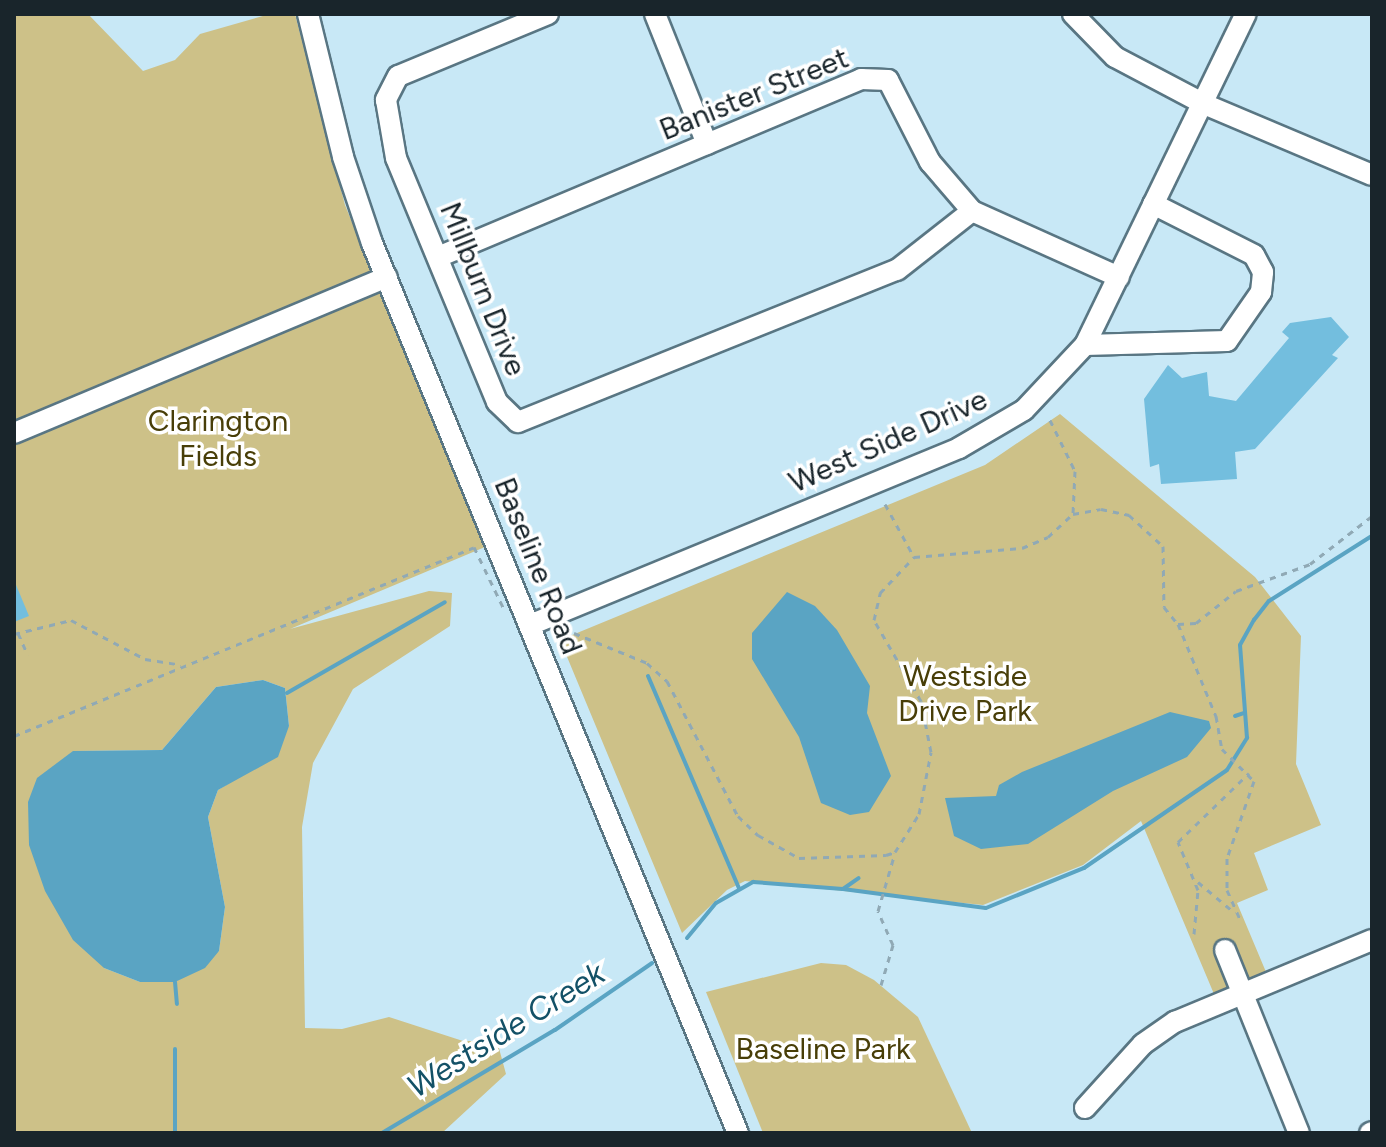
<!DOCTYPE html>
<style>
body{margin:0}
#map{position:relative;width:1386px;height:1147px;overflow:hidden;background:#c8e8f6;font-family:Figtree,sans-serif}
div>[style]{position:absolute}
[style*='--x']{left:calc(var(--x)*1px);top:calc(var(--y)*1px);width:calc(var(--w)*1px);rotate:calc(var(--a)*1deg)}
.green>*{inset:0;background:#cdc188}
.water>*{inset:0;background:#5aa4c3}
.stream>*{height:4px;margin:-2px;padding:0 2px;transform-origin:2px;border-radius:2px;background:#5aa4c3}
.building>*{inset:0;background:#73bede}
.path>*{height:3px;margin-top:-1.5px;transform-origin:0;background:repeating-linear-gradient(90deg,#90a9b5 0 6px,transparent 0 12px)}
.roads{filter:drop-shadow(2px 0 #597683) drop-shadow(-2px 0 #597683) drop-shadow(0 2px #597683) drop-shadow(0 -2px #597683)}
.minor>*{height:20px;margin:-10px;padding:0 10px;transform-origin:10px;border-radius:10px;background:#fff}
span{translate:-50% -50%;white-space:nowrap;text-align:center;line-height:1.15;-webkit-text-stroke:7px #fff;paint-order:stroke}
.street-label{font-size:30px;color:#19252b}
.park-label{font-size:30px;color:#483e08}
.water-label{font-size:32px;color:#135167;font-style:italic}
.frame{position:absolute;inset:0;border:16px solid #19252b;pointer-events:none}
</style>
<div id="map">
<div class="green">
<div style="clip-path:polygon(evenodd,14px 14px,88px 14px,143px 71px,175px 60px,200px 34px,270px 14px,295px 14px,345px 205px,485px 547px,290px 629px,429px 591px,452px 593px,450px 626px,353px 689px,313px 763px,302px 827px,305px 1028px,342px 1029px,389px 1017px,463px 1041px,497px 1041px,506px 1074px,442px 1133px,14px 1133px,14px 14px,263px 680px,285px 688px,289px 726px,244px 774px,218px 790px,208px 817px,225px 907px,219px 951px,175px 982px,140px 982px,104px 968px,73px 751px,162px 750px,216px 687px,263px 680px)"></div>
<div style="clip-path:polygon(1060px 414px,1255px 577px,1301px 636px,1296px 764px,1321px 825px,1254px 853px,1268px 890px,1237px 903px,1266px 972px,1214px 994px,1141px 821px,1083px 865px,983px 905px,745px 881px,727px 890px,682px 933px,560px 640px,985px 465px)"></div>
<div style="clip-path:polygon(821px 963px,846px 965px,874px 980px,918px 1017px,972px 1133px,763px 1133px,706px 992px)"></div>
</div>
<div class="water">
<div style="clip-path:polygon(787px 592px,815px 606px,837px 630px,870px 686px,867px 713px,891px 776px,869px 812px,850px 815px,821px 803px,799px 737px,752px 659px,752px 633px)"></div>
<div style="clip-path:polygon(263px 680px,285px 688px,289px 726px,278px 757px,218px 790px,208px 817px,225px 907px,219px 951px,205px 968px,175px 982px,140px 982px,104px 968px,73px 940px,45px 891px,29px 845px,28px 802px,37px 778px,73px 751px,162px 750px,216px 687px)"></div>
<div style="clip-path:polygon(1170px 712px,1209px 721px,1211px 728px,1187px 757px,1113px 791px,1028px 844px,981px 849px,954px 836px,945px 798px,996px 796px,999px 785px,1022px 772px)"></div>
</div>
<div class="stream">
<div style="--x:648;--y:676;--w:231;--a:66.8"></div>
<div style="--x:287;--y:693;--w:182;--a:-29.9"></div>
<div style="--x:1235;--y:716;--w:9;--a:-18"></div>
<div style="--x:843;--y:889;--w:144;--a:7.6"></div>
<div style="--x:986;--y:908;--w:106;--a:-22.2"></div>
<div style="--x:1084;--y:868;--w:173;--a:-34.4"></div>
<div style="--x:1227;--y:770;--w:38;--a:-58"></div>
<div style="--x:1247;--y:738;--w:93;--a:-94.3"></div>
<div style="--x:1240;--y:645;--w:29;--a:-61"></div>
<div style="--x:1254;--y:620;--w:24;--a:-52"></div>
<div style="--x:1269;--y:601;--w:122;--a:-32.3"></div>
<div style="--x:687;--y:938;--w:45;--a:-50.4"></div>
<div style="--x:716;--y:903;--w:43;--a:-29.6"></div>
<div style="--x:753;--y:882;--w:90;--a:4.4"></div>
<div style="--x:843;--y:889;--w:19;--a:-35"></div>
<div style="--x:175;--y:982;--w:22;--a:85"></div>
<div style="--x:175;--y:1049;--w:84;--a:90"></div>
<div style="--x:382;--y:1133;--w:201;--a:-30.8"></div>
<div style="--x:555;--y:1030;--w:118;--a:-34.6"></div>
</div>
<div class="building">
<div style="clip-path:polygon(1331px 317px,1349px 337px,1332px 355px,1338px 358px,1255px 449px,1235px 452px,1237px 479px,1161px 484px,1159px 464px,1150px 467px,1144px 399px,1168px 365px,1182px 378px,1207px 372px,1209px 396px,1236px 401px,1289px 338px,1282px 332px,1290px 323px)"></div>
<div style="clip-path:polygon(14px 580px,29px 616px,14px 622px)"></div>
</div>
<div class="path">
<div style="--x:1050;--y:420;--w:57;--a:63.9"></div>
<div style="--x:1075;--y:471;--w:43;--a:92.7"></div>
<div style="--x:885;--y:504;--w:60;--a:61.3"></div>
<div style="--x:1178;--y:624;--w:18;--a:-3"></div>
<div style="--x:1196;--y:623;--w:51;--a:-38.7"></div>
<div style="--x:1236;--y:591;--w:79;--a:-20"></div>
<div style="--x:1310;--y:564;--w:78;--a:-37.7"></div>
<div style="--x:18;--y:633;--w:24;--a:66"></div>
<div style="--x:574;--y:633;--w:79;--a:22.3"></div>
<div style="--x:647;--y:663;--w:27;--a:42"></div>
<div style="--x:667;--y:681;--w:153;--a:62.3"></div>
<div style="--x:738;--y:816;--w:28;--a:44"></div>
<div style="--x:758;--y:835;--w:47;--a:29.3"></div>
<div style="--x:799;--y:858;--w:87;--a:-2"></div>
<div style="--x:886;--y:855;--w:9;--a:-18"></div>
<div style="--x:895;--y:852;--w:45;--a:-57.7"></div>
<div style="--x:919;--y:814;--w:63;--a:-79"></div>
<div style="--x:931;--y:752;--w:52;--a:-101.1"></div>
<div style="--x:921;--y:701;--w:94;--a:-120.1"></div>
<div style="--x:874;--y:620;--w:28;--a:-77"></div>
<div style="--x:880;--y:593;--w:50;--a:-46.6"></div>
<div style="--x:914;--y:557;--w:108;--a:-4.8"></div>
<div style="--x:1022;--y:548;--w:28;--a:-23"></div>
<div style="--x:1048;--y:537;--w:34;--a:-43"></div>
<div style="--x:1073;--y:514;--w:28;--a:-10"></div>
<div style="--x:1101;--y:509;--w:29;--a:12"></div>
<div style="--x:1129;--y:515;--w:46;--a:42.4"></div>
<div style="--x:1163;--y:546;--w:61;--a:89.1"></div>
<div style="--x:1164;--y:607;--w:22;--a:51"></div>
<div style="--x:1178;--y:624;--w:100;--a:67.6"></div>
<div style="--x:1216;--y:716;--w:34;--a:80"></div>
<div style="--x:1222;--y:749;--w:45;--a:45"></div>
<div style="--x:1254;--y:781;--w:82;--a:109.3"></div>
<div style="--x:1227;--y:858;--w:32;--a:90"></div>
<div style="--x:1227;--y:890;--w:32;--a:66"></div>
<div style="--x:14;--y:634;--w:59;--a:-13.8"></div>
<div style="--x:71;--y:620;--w:84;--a:27.8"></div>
<div style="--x:145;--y:659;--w:36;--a:9"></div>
<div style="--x:14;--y:736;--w:497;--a:-22.3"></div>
<div style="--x:474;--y:547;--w:67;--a:64.2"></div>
<div style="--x:1198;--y:882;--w:48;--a:40"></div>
<div style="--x:1194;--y:934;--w:44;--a:-84.8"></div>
<div style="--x:1198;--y:890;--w:52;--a:-112.6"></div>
<div style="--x:1178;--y:842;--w:99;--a:-44.2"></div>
<div style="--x:881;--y:985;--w:42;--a:-73.3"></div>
<div style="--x:893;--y:945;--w:37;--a:-114"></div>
<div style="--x:878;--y:911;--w:60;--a:-73.7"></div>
</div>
<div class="roads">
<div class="minor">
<div style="--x:308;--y:14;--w:147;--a:76.2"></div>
<div style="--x:343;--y:157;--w:91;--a:71.4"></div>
<div style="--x:372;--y:243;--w:962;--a:67.65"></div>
<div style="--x:548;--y:14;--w:162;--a:157.5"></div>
<div style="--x:398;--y:76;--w:27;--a:117"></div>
<div style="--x:386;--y:100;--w:59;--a:80.2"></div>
<div style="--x:396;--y:158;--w:264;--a:67.5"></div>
<div style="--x:497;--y:402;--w:29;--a:44"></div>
<div style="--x:518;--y:422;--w:408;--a:-21.9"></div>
<div style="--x:897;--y:270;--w:95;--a:-38.2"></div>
<div style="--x:655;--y:14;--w:140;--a:68.2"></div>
<div style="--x:1073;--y:14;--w:60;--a:45.7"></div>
<div style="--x:1115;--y:57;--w:101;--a:27.8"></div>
<div style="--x:1204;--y:104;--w:182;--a:22.9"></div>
<div style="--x:438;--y:257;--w:459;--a:-22.8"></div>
<div style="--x:861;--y:79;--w:27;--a:2"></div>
<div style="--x:888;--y:80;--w:92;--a:62.9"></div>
<div style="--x:930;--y:162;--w:65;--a:49.4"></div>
<div style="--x:972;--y:211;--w:161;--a:24.2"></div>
<div style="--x:1085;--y:345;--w:142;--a:-1.6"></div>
<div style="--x:1227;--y:341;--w:60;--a:-55.2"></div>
<div style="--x:1261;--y:292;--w:20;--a:-84"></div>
<div style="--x:1263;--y:272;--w:19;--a:-118"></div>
<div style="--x:1254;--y:255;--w:113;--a:-153.2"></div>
<div style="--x:14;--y:433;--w:404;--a:-22.7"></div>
<div style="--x:530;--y:625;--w:464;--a:-22.4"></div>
<div style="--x:959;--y:448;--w:75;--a:-30.3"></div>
<div style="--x:1024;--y:410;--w:89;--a:-46.8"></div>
<div style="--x:1085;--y:345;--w:368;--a:-64.1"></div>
<div style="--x:1225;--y:950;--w:197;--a:68"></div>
<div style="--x:1085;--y:1108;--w:86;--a:-47.8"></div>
<div style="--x:1143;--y:1044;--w:39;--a:-35"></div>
<div style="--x:1175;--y:1022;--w:213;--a:-22.6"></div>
<div style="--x:1370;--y:1133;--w:2;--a:-27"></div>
</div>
</div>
<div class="street-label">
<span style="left:754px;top:94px;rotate:-22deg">Banister Street</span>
<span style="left:483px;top:289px;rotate:68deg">Millburn Drive</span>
<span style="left:888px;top:441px;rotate:-24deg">West Side Drive</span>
<span style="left:538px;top:566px;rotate:68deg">Baseline Road</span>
</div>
<div class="park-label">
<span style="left:218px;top:438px">Clarington<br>Fields</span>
<span style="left:965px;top:693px">Westside<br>Drive Park</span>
<span style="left:823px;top:1049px">Baseline Park</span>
</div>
<div class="water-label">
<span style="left:506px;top:1030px;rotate:-32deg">Westside Creek</span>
</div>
<div class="frame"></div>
</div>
